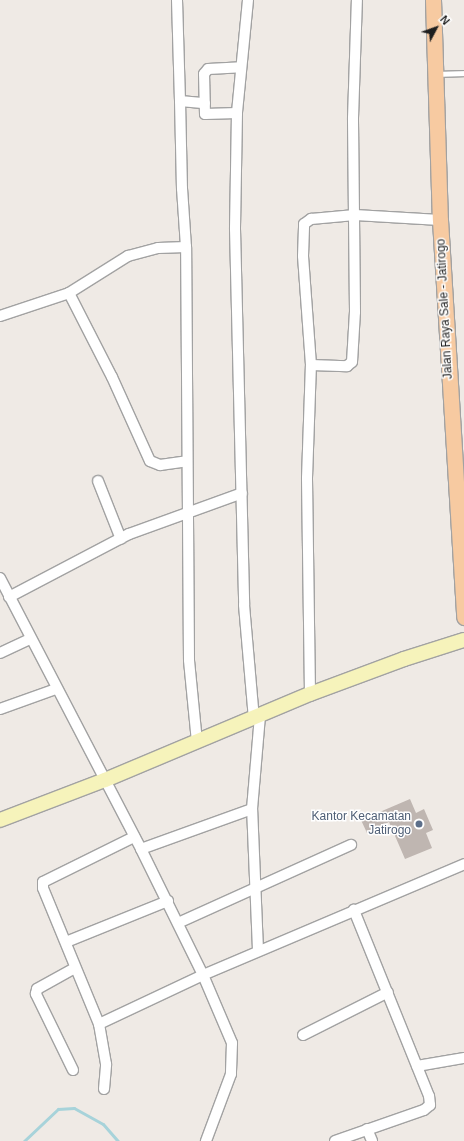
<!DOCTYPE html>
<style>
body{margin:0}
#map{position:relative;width:464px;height:1141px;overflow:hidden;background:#efeae5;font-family:Helvetica,sans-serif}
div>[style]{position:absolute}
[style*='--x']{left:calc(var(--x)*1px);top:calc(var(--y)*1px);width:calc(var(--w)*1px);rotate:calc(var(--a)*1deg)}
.stream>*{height:3px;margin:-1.5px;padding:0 1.5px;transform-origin:1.5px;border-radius:1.5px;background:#a7d3da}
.building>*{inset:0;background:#bfb6b1}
.roads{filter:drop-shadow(1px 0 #a2a2a2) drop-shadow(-1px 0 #a2a2a2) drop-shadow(0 1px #a2a2a2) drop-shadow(0 -1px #a2a2a2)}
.service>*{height:5px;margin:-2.5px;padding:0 2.5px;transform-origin:2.5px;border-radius:2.5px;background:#fff}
.minor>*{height:10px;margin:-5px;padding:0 5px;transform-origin:5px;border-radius:5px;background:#fff}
.secondary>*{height:14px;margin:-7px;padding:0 7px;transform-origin:7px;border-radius:7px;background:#f6f3bb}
.primary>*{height:15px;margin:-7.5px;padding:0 7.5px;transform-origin:7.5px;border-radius:7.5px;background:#f7caa1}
.dots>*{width:11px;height:11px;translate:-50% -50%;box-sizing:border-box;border:2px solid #fff;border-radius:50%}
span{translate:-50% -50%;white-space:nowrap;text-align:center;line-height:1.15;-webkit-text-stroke:3px #fff;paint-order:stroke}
.street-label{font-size:12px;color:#1e1e1e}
.service-label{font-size:12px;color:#4e5e75}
.right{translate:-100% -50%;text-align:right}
.north{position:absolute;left:416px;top:8px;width:40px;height:40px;-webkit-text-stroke:3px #fff;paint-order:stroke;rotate:49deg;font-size:11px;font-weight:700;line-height:16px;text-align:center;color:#1e1e1e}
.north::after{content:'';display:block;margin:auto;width:14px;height:18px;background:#1e1e1e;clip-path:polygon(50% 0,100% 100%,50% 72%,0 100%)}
</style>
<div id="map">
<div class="stream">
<div style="--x:24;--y:1141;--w:47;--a:-43.3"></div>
<div style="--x:58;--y:1109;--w:16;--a:-4"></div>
<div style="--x:74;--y:1108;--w:33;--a:29"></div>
<div style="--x:103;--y:1124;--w:23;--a:49"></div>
</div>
<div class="building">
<div style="clip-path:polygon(410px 799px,416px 813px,424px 809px,433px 830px,426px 833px,432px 848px,405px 859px,389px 822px,367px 833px,361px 820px)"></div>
</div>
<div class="roads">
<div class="service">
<div style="--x:437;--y:74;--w:27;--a:-2"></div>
</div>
<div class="minor">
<div style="--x:177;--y:0;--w:101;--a:88.3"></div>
<div style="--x:248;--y:0;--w:114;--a:95.6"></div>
<div style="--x:237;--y:113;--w:116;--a:91"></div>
<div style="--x:235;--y:229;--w:376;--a:88.6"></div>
<div style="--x:244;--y:605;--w:114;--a:85"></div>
<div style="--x:237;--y:113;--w:32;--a:178"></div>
<div style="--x:205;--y:114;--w:40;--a:-91.4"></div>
<div style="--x:204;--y:74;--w:6;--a:-51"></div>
<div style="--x:208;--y:69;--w:33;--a:-3"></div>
<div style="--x:69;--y:293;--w:94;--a:62.9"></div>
<div style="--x:112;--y:377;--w:92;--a:65.7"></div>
<div style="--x:150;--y:461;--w:11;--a:22"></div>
<div style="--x:160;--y:465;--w:27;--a:-8"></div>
<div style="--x:0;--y:316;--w:73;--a:-18.4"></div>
<div style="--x:69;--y:293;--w:70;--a:-32.1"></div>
<div style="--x:128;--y:256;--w:31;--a:-15"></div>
<div style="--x:158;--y:248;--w:28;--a:-2"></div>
<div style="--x:311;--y:365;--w:36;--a:2"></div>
<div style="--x:347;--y:366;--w:6;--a:-39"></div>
<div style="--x:352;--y:362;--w:50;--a:-86.6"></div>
<div style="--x:355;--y:312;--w:194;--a:-90.6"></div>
<div style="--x:353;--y:118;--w:118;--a:-88.1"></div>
<div style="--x:98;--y:481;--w:62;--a:68.4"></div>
<div style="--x:0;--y:578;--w:305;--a:62.5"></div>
<div style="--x:141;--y:849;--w:140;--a:63.8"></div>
<div style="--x:203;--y:975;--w:284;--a:-23"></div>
<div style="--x:9;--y:597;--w:136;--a:-27.7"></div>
<div style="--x:129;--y:534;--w:120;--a:-19.9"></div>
<div style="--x:0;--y:653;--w:33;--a:-25"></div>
<div style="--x:310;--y:694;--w:216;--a:-90.8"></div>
<div style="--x:307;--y:478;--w:113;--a:-88"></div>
<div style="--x:311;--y:365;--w:109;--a:-94.2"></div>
<div style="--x:303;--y:256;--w:32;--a:-88"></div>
<div style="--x:304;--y:224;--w:9;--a:-36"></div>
<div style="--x:311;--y:219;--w:44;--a:-5.2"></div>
<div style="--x:355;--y:215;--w:85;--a:3.4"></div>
<div style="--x:0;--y:709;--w:59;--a:-19.7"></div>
<div style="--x:197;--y:742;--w:82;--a:-95.6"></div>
<div style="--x:189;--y:660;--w:413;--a:-90.4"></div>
<div style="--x:186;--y:247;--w:58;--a:-93.9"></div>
<div style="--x:182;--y:189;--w:88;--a:-91.3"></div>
<div style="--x:180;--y:101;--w:25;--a:5"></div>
<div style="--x:141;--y:849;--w:118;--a:-19.8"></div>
<div style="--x:178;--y:923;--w:190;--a:-24.3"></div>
<div style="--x:66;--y:942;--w:110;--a:-21.9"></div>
<div style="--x:258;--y:950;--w:141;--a:-92.4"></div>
<div style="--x:252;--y:809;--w:93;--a:-85.1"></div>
<div style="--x:99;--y:1024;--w:115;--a:-25.2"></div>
<div style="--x:203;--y:975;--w:74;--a:66.9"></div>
<div style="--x:232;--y:1043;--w:31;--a:92"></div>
<div style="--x:231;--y:1074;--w:72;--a:110.5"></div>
<div style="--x:303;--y:1035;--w:95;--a:-26.8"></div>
<div style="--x:417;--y:1066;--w:48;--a:-9.7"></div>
<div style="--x:73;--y:1070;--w:85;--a:-116"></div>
<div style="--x:36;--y:994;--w:5;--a:-79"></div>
<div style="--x:37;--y:989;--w:43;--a:-28.9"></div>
<div style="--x:104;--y:1089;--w:25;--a:-85"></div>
<div style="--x:106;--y:1064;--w:41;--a:-99.9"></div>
<div style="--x:99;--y:1024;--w:147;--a:-112.4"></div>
<div style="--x:43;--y:888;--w:6;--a:-90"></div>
<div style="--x:43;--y:882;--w:102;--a:-26.3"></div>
<div style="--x:367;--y:1129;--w:13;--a:67"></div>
<div style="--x:335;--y:1141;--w:94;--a:-19.2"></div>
<div style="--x:424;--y:1110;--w:8;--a:-40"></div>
<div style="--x:430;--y:1105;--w:9;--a:-96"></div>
<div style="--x:429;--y:1096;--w:201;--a:-112"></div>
</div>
<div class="secondary">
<div style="--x:0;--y:820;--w:112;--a:-20.9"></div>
<div style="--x:105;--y:780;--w:222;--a:-22.8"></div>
<div style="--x:310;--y:694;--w:100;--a:-20.4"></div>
<div style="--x:404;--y:659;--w:63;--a:-17.6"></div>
</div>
<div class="primary">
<div style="--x:433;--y:0;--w:220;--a:88.2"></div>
<div style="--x:440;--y:220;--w:398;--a:86.5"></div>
</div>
</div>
<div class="dots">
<div style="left:419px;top:824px;background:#5c6f8a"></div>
</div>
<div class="street-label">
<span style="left:445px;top:309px;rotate:-93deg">Jalan Raya Sale - Jatirogo</span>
</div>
<div class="service-label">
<span class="right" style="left:411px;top:824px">Kantor Kecamatan<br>Jatirogo</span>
</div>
<div class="north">N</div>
</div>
